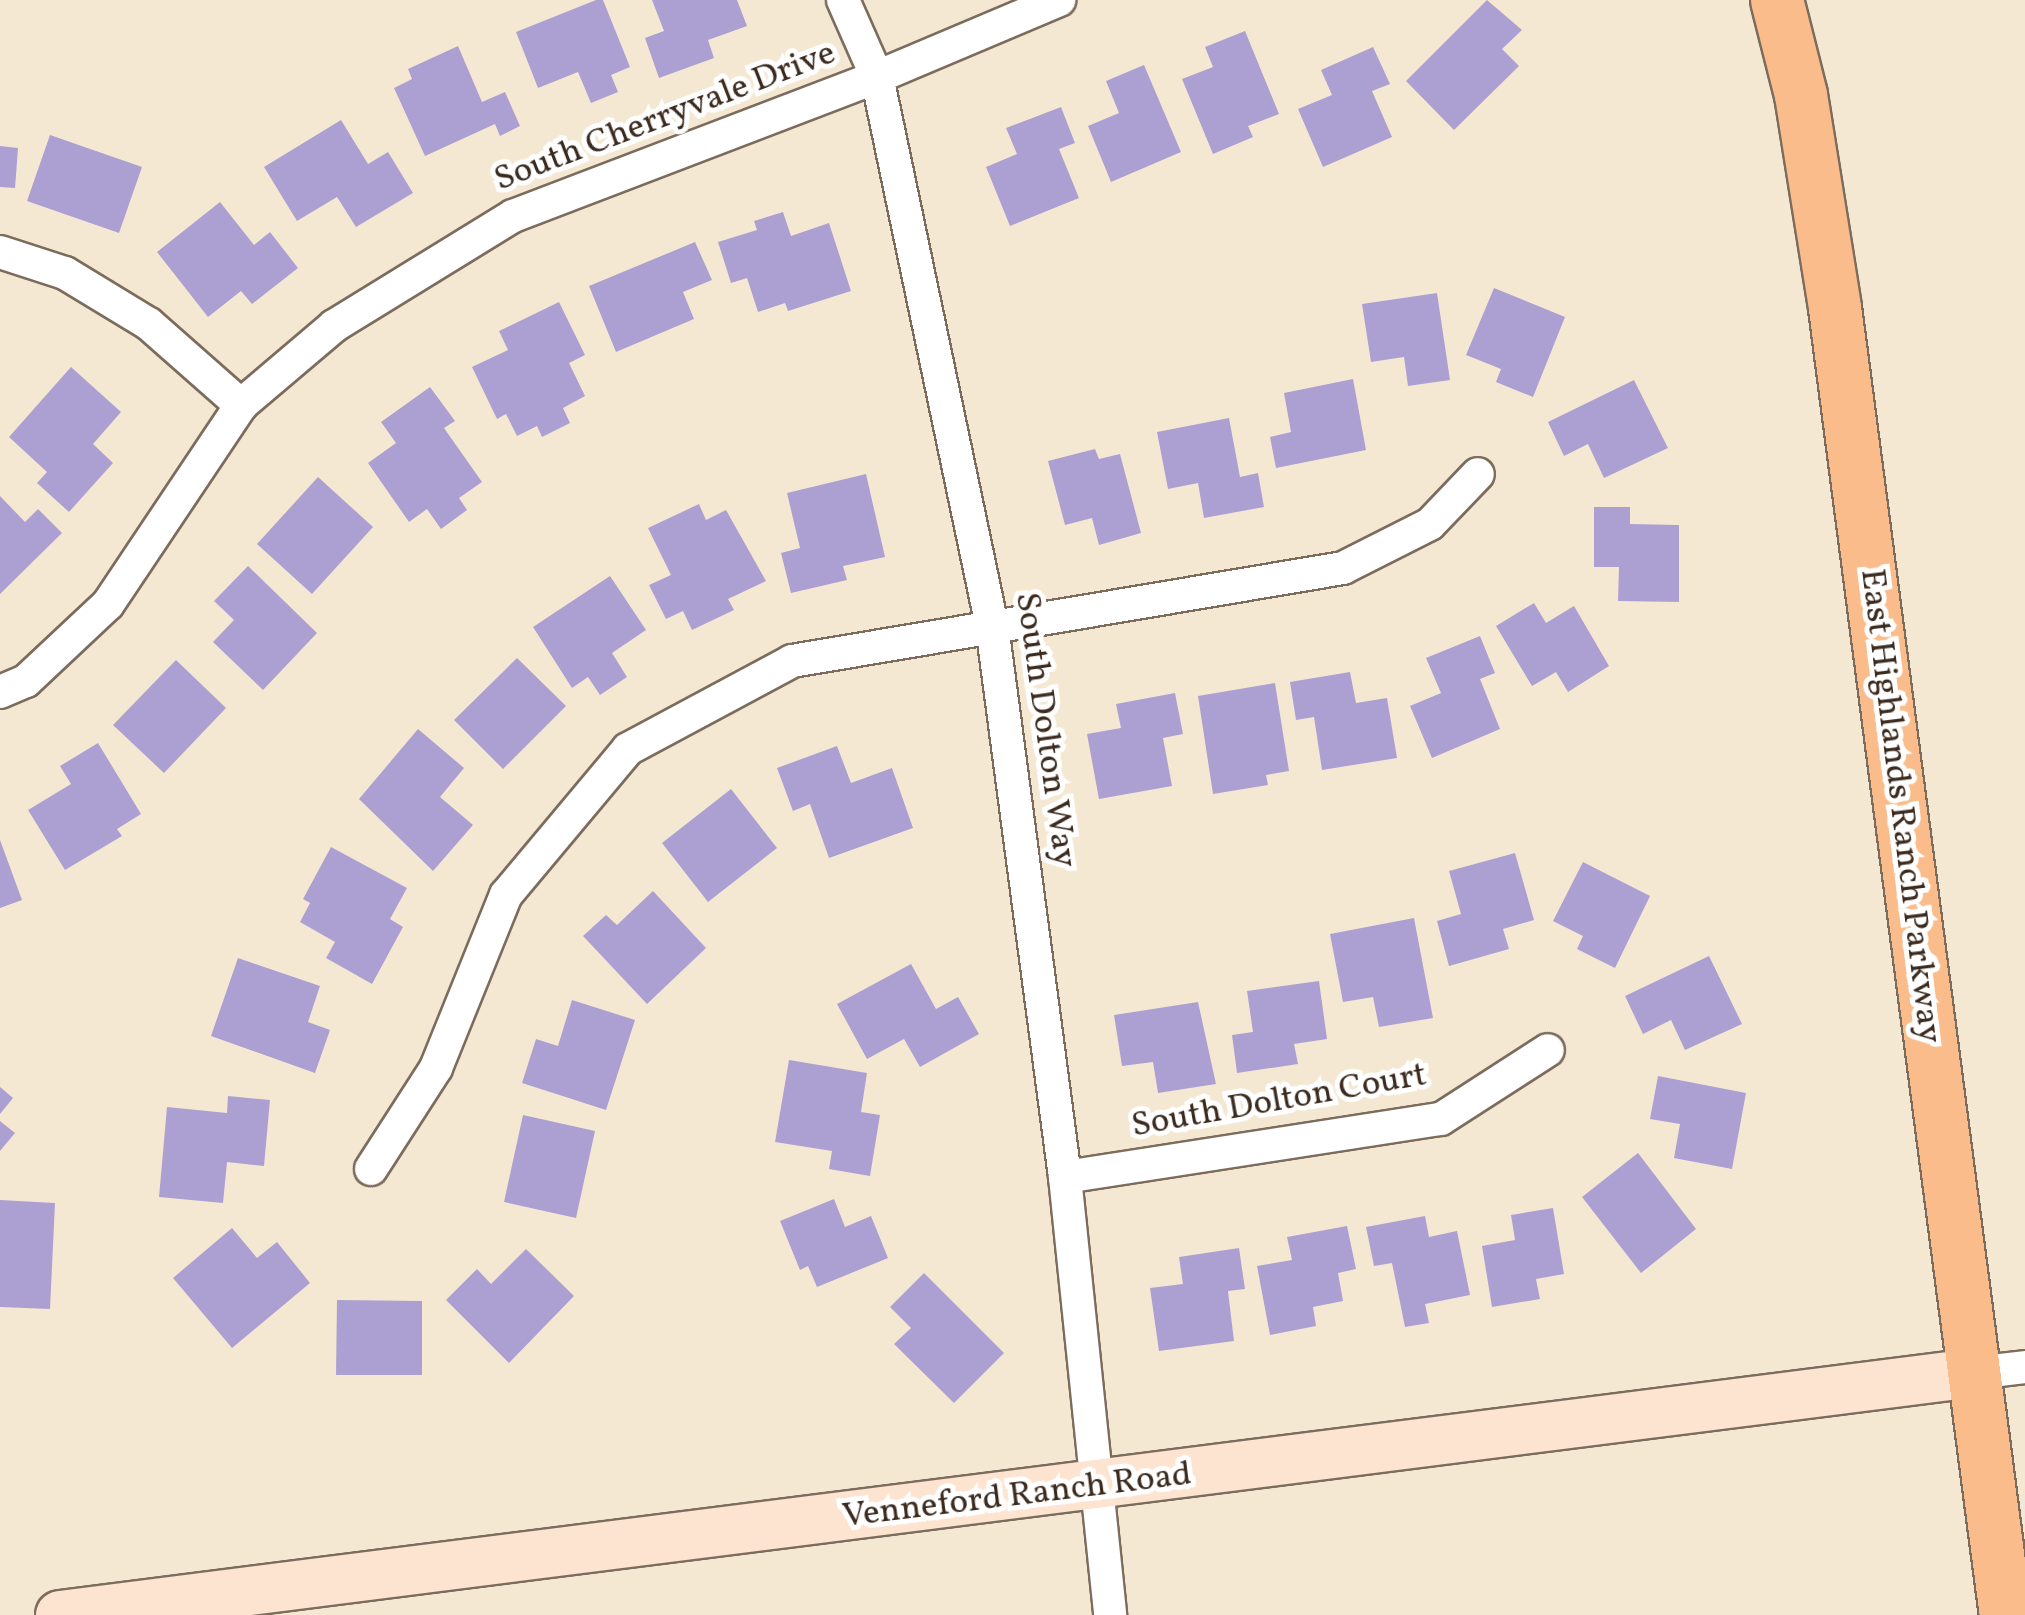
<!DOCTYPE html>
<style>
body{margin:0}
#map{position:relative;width:2025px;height:1615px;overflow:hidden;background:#f5e8d3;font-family:Vollkorn,serif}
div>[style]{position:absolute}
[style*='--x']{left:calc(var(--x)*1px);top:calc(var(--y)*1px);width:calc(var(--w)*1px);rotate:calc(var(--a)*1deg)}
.building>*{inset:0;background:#aca0d3}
.roads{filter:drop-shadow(2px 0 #7c6c5d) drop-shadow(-2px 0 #7c6c5d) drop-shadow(0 2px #7c6c5d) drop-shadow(0 -2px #7c6c5d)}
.street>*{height:32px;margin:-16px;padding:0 16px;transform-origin:16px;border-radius:16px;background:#fff}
.secondary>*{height:48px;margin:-24px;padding:0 24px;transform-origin:24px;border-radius:24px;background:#fde4d0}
.primary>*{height:52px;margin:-26px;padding:0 26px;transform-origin:26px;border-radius:26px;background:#f9bc8a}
span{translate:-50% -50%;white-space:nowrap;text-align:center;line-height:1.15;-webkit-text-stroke:10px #fff;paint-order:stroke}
.street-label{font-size:35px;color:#3b2a1e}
</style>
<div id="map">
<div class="building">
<div style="clip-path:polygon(596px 0,603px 0,630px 67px,611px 75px,618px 92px,591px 103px,578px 72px,538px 88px,516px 32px)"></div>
<div style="clip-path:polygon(652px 0,737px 0,747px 26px,708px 40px,714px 58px,659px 78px,645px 38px,664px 31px)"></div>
<div style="clip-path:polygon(1487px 0,1522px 30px,1502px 49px,1519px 66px,1454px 130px,1406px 81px)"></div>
<div style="clip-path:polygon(1245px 31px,1279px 114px,1248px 126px,1253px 137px,1213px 154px,1182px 79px,1213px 67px,1205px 47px)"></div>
<div style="clip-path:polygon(458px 46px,482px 102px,505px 92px,520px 126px,500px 136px,495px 124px,425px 156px,394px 88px,412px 79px,408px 69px)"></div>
<div style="clip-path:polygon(1373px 47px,1390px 84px,1372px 91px,1392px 137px,1323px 167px,1298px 109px,1332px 95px,1321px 70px)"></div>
<div style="clip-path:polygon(1144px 65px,1181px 152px,1111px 182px,1088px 126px,1119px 113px,1106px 81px)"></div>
<div style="clip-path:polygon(1061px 107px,1075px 143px,1059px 149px,1079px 198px,1010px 226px,986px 167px,1017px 154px,1006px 128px)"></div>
<div style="clip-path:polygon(341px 120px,368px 164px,388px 152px,413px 193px,356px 227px,337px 197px,297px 221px,264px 167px)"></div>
<div style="clip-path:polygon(50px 135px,142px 167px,119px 233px,27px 201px)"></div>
<div style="clip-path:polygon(0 146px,18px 148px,15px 188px,0 187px)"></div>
<div style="clip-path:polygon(220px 202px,254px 245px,270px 232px,298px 268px,252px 304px,241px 291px,208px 317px,157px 252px)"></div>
<div style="clip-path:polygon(783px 212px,791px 236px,829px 223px,851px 291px,788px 311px,785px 303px,758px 312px,747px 278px,731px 283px,718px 242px,757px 230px,754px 221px)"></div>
<div style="clip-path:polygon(695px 242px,712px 280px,683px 292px,694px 319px,616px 352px,589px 286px)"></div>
<div style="clip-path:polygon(1494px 288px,1565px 317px,1533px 397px,1496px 382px,1501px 369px,1466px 355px)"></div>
<div style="clip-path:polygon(1437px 293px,1450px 380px,1408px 386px,1404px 357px,1371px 362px,1362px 304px)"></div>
<div style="clip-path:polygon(559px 302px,585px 355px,569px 363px,585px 396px,563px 408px,570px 423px,542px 437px,537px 426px,517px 436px,506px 414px,497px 419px,472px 367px,508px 350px,499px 331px)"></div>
<div style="clip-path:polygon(71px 367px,121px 412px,93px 444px,113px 463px,69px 512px,37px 483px,47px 472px,9px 437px)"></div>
<div style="clip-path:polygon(1353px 379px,1366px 450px,1276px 468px,1270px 437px,1291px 432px,1284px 393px)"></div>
<div style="clip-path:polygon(1634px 380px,1668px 448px,1604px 478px,1588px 444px,1564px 456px,1548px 422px)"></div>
<div style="clip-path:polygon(430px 387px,455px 421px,444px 428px,482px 482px,459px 498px,467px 510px,441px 529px,427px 509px,409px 522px,368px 463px,396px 443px,381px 422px)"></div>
<div style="clip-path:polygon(1229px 418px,1240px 477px,1258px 473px,1264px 507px,1204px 518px,1198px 483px,1168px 489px,1157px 432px)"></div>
<div style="clip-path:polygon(1095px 449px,1099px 459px,1120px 454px,1141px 533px,1099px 545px,1092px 518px,1065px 525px,1048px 461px)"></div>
<div style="clip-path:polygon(866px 474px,885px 557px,843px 566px,847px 580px,791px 593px,781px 553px,800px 548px,787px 493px)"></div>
<div style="clip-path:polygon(318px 477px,373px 527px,312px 594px,257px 544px)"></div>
<div style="clip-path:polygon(0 496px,25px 522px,38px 509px,62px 533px,0 594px)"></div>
<div style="clip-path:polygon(699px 504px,706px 520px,726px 510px,766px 581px,728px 599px,734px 610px,692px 630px,683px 611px,666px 619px,649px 585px,671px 575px,648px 528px)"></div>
<div style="clip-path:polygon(1594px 507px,1630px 507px,1630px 524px,1679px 525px,1679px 602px,1618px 601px,1619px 567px,1594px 567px)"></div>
<div style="clip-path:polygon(248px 566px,317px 633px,263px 690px,213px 642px,234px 620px,214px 601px)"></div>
<div style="clip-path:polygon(610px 576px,646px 630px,612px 653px,627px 677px,600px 695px,588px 677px,572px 688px,533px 627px)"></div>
<div style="clip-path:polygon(1534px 603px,1546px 623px,1574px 606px,1609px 666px,1568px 692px,1556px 672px,1532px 686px,1496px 626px)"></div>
<div style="clip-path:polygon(1480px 636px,1495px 673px,1480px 679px,1500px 729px,1432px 758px,1410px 706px,1441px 693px,1426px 658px)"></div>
<div style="clip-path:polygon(517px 658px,566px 706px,503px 769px,454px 720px)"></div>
<div style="clip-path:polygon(176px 660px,226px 708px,164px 773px,113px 725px)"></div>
<div style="clip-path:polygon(1350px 672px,1356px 703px,1387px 698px,1397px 758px,1322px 770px,1314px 717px,1296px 720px,1290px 682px)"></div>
<div style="clip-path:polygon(1275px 683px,1289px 771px,1266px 775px,1268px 785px,1213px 794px,1198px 696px)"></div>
<div style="clip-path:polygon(1175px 693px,1183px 734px,1163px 738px,1172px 786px,1099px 799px,1087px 734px,1121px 728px,1116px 704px)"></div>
<div style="clip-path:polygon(418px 729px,464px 768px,440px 797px,473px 825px,433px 871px,359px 799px)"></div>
<div style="clip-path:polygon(98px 743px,141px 814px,117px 829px,122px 836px,65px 870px,28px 810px,71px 784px,60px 766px)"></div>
<div style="clip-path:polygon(837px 746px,851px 783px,892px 768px,913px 828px,829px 858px,810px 804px,793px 811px,777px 768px)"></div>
<div style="clip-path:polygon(731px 789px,777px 848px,708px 902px,662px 843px)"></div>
<div style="clip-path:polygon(0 840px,22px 900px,0 908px)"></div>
<div style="clip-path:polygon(331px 847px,407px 888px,390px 919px,403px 927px,372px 984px,326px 958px,335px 942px,300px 922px,310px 903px,303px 899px)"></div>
<div style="clip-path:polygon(1515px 853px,1534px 920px,1503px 929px,1509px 949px,1449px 966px,1437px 921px,1461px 914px,1449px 871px)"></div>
<div style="clip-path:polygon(1583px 862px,1650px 896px,1615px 968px,1577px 949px,1583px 936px,1553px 921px)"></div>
<div style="clip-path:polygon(653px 891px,706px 948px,647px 1004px,583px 936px,606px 915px,617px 925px)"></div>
<div style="clip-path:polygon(1414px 918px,1433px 1018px,1379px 1027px,1373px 997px,1343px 1002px,1330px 934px)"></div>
<div style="clip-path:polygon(1709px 956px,1742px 1024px,1685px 1050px,1671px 1020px,1643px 1034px,1625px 996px)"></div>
<div style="clip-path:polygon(238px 958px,320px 986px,308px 1022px,330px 1030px,315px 1073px,211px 1036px)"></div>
<div style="clip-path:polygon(911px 964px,936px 1009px,958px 997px,979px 1034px,920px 1067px,904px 1039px,867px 1059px,837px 1004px)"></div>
<div style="clip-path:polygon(1319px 981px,1327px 1039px,1294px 1044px,1298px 1064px,1237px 1073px,1232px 1035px,1253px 1032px,1247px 991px)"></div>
<div style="clip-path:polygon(572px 1000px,635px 1020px,606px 1110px,522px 1083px,536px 1039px,558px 1046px)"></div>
<div style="clip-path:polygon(1198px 1002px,1216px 1084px,1158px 1093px,1153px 1062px,1122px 1066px,1114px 1015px)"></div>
<div style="clip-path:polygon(789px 1060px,867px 1073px,861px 1112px,880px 1115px,870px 1176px,829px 1169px,832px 1151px,775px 1142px)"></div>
<div style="clip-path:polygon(1658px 1076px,1746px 1093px,1732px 1169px,1674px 1158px,1680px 1124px,1650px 1119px)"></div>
<div style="clip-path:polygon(0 1087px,13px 1098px,0 1114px)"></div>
<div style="clip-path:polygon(228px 1096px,270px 1100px,264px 1166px,227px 1162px,223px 1203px,159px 1197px,167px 1107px,227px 1113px)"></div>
<div style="clip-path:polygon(523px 1115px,595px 1131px,576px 1218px,504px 1202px)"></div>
<div style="clip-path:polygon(0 1121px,15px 1133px,0 1151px)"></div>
<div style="clip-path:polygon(1638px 1153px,1696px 1229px,1641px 1273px,1582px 1197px)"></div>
<div style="clip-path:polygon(834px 1199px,845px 1227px,871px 1216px,888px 1258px,817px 1287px,808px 1266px,800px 1270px,780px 1221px)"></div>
<div style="clip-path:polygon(0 1200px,55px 1203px,50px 1309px,0 1307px)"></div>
<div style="clip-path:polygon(1553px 1208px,1564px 1274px,1536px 1279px,1540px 1299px,1492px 1307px,1482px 1246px,1515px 1240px,1511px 1215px)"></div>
<div style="clip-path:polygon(1425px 1216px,1429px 1237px,1457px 1231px,1470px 1295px,1425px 1304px,1429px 1323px,1405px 1327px,1392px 1263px,1374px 1266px,1366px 1227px)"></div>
<div style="clip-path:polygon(1347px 1226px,1356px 1269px,1338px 1273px,1343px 1301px,1313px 1307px,1316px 1326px,1270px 1335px,1257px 1266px,1292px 1260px,1287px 1237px)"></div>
<div style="clip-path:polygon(232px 1228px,257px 1258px,277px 1242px,310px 1283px,232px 1348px,173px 1278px)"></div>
<div style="clip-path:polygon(1239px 1248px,1245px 1289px,1228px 1291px,1234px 1341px,1159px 1351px,1150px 1288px,1183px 1284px,1179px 1257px)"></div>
<div style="clip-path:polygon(526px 1249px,574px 1296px,509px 1363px,446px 1300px,477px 1269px,491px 1284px)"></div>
<div style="clip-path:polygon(924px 1273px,1004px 1353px,954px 1403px,894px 1344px,911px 1328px,890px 1307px)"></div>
<div style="clip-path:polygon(337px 1300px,422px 1301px,422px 1375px,336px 1375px)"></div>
</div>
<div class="roads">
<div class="street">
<div style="--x:843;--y:0;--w:84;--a:66.2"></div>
<div style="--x:877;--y:77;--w:561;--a:78.17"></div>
<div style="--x:992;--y:626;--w:556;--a:82.45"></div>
<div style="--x:1065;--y:1177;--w:440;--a:84.1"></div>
<div style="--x:0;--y:252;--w:68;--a:17.9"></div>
<div style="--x:65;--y:273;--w:98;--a:31.3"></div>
<div style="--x:149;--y:324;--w:123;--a:41.4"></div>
<div style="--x:0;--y:692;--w:28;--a:-23"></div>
<div style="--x:26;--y:681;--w:112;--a:-43.2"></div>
<div style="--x:108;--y:604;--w:239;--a:-56.2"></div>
<div style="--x:241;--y:405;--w:122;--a:-40.3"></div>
<div style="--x:334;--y:326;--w:210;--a:-31.6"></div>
<div style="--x:513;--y:216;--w:390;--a:-20.9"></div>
<div style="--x:877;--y:77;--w:198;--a:-22.9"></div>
<div style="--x:371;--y:1169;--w:120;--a:-57.2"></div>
<div style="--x:436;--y:1068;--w:187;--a:-68"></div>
<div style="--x:506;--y:895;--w:190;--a:-50.1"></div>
<div style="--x:628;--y:749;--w:186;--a:-28.2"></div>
<div style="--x:792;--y:661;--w:559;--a:-9.58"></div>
<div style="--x:1343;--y:568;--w:97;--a:-26.8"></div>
<div style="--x:1430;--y:524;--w:69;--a:-46.2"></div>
<div style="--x:1065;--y:1177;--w:380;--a:-8.8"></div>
<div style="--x:1441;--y:1119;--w:127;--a:-32.8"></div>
<div style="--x:1974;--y:1373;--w:51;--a:-6.7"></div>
</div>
<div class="secondary">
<div style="--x:60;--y:1615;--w:1929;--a:-7.21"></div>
</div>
<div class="primary">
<div style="--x:1777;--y:0;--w:98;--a:75.8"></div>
<div style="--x:1801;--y:95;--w:216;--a:80.9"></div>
<div style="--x:1835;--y:308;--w:1318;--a:82.55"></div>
</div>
</div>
<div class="street-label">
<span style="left:665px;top:117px;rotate:-21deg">South Cherryvale Drive</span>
<span style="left:1045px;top:730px;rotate:82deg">South Dolton Way</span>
<span style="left:1900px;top:806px;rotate:83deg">East Highlands Ranch Parkway</span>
<span style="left:1279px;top:1101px;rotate:-10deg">South Dolton Court</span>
<span style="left:1017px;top:1496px;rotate:-7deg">Venneford Ranch Road</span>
</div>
</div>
